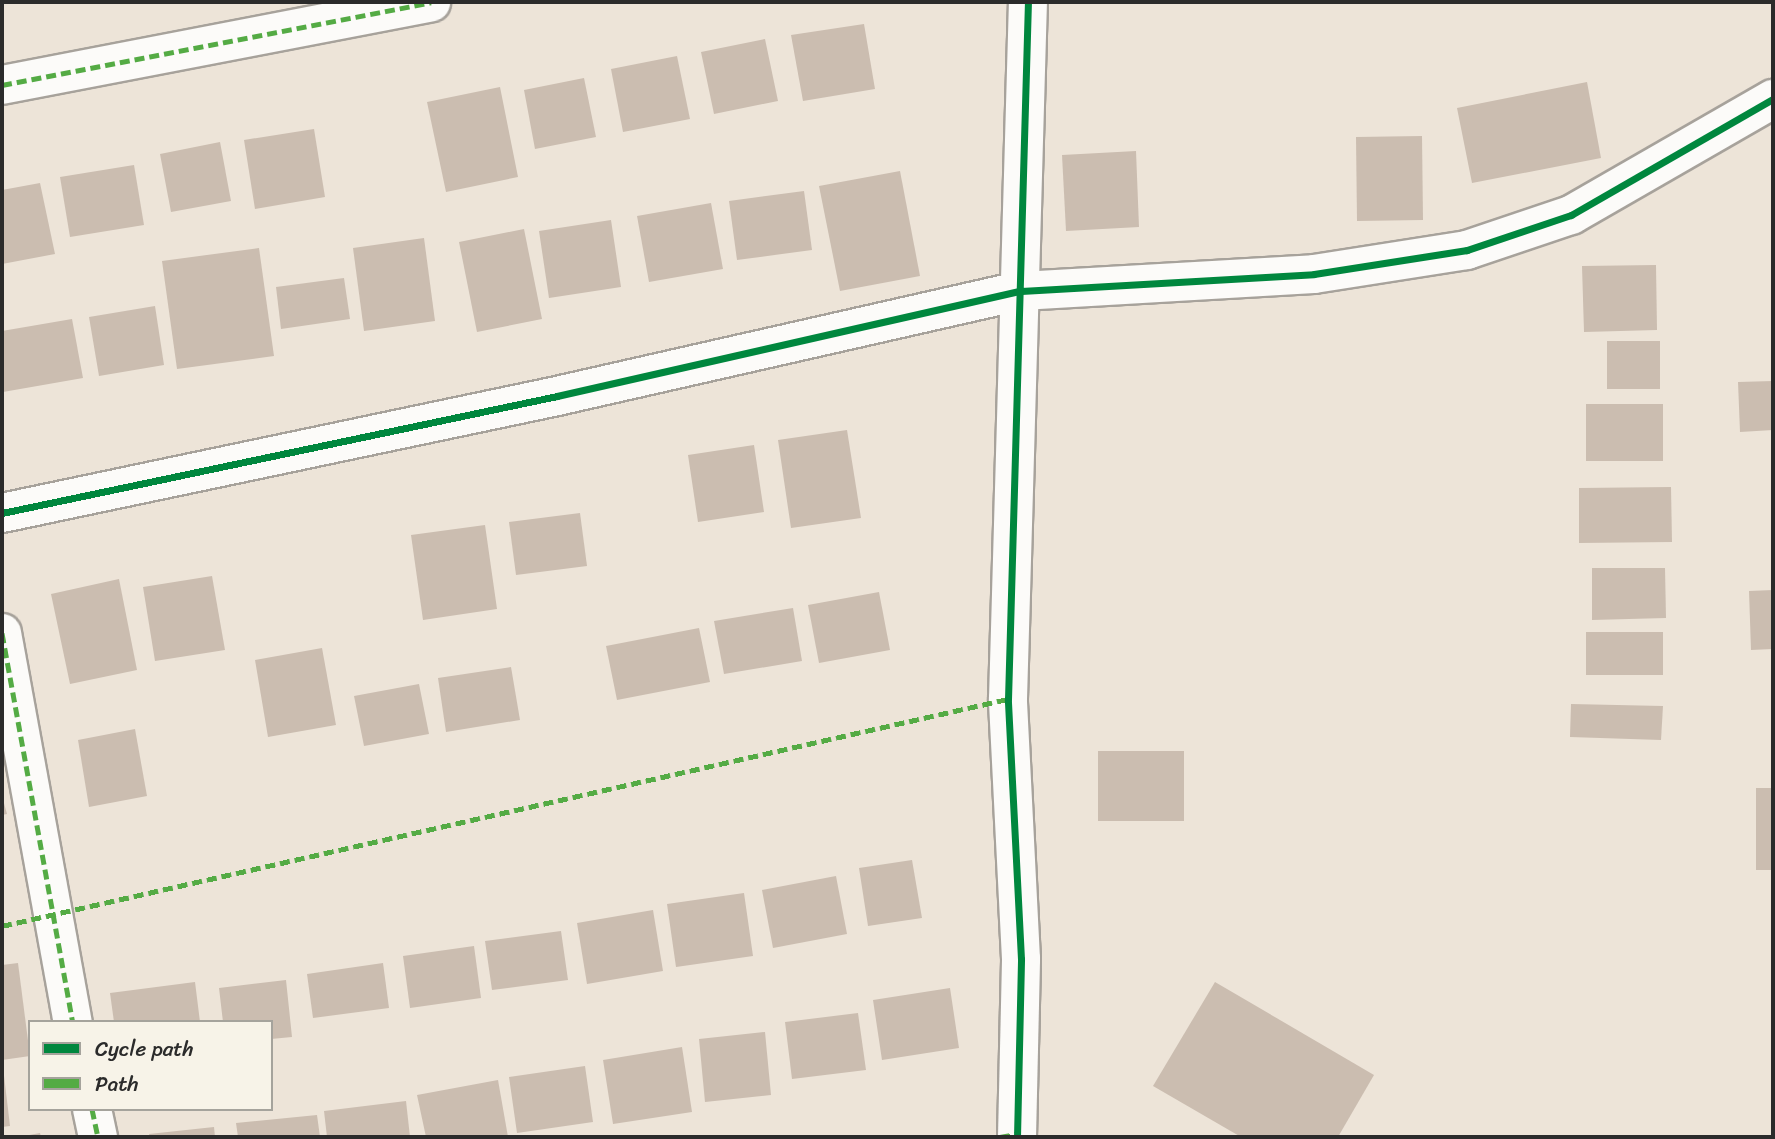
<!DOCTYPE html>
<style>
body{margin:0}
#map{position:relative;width:1775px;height:1139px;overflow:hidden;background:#ede4d8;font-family:Sriracha,sans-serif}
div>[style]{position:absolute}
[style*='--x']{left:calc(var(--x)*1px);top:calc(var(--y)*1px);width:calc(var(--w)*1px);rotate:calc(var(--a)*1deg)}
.building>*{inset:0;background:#cbbdb0}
.roads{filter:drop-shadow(2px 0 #a7a29b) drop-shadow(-2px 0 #a7a29b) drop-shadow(0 2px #a7a29b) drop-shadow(0 -2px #a7a29b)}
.minor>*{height:38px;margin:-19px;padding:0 19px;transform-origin:19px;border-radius:19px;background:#fcfbf9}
.quiet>*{height:5px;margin-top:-2.5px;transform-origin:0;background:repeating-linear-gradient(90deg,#54ab44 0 10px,transparent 0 15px)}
.cycleway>*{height:7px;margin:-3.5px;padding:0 3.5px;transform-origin:3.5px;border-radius:3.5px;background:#00873e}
span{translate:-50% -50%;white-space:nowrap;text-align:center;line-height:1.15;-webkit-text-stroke:6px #f7f3e8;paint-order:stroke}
.frame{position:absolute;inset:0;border:4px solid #2b2b2b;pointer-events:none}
.legend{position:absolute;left:28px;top:1020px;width:245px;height:91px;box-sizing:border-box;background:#f7f3e8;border:2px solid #a5a39c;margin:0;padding:9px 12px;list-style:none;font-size:21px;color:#2b2b2b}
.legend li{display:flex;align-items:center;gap:14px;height:35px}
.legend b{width:35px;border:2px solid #a5a39c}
</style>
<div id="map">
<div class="building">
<div style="clip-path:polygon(864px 24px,875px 89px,803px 101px,791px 35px)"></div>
<div style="clip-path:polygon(765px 39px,778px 101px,714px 114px,701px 52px)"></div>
<div style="clip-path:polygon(677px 56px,690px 119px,623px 132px,611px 69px)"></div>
<div style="clip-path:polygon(584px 78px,596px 137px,535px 149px,524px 90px)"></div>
<div style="clip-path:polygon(1587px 82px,1601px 158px,1472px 183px,1457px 108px)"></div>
<div style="clip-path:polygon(500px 87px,518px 177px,446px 192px,427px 102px)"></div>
<div style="clip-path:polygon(314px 129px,325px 197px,255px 209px,244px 140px)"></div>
<div style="clip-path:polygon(1422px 136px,1423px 220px,1357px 221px,1356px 137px)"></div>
<div style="clip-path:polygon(220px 142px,231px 201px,171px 212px,160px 154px)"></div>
<div style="clip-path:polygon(1136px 151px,1139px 227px,1066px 231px,1062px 155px)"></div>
<div style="clip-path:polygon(134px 165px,144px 225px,70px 237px,60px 177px)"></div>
<div style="clip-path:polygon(900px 171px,920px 276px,840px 291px,819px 186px)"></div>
<div style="clip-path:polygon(40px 183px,55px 254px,2px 264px,2px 190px)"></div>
<div style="clip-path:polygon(804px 191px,812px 250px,737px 260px,729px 201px)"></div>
<div style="clip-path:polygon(711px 203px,723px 269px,649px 282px,637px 216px)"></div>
<div style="clip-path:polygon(611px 220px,621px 287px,549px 298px,539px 231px)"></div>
<div style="clip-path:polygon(524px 229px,542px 319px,477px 332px,459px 242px)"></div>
<div style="clip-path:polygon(424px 238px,435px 321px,364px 331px,353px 248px)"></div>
<div style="clip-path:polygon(259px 248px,274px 356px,177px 369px,162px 261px)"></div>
<div style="clip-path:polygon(1656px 265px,1657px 330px,1584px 332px,1582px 266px)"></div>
<div style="clip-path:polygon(344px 278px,350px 319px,281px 329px,276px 287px)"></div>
<div style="clip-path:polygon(155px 306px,164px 365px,99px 376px,89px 317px)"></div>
<div style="clip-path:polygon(72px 319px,83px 378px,3px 392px,2px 331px)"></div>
<div style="clip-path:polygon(1607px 341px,1660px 341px,1660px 389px,1607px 389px)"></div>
<div style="clip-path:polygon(1773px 381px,1773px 430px,1740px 432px,1738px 382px)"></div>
<div style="clip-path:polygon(1586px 404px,1663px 404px,1663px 461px,1586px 461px)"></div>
<div style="clip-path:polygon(847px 430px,861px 518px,791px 528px,778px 440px)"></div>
<div style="clip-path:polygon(754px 445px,764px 512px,698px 522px,688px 455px)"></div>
<div style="clip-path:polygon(1671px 487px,1672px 542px,1579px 543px,1579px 488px)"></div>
<div style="clip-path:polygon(580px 513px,587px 566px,516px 575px,509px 522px)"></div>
<div style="clip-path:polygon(485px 525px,497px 609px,423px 620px,411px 535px)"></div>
<div style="clip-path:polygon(1592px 568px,1665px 568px,1666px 618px,1592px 620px)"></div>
<div style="clip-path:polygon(212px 576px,225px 650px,155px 661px,143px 587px)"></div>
<div style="clip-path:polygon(119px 579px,137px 670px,70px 684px,51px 594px)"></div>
<div style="clip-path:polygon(1773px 590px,1773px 649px,1751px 650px,1749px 591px)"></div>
<div style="clip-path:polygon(879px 592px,890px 650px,819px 663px,808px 605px)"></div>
<div style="clip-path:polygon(793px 608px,802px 661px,724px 674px,714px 621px)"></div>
<div style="clip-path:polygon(699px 628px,710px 682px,617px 700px,606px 646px)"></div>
<div style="clip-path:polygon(1586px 632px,1663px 632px,1663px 675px,1586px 675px)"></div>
<div style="clip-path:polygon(322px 648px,336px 725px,268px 737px,255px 660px)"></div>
<div style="clip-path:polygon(511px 667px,520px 720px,446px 732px,438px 678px)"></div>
<div style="clip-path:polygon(419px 684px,429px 734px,364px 746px,354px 696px)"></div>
<div style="clip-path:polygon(1571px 704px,1663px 706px,1661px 740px,1570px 737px)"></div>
<div style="clip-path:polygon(135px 729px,147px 796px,89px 807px,78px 740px)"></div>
<div style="clip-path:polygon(1098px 751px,1184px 751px,1184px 821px,1098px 821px)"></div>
<div style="clip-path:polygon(1756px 788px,1773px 788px,1773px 870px,1756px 870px)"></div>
<div style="clip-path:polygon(2px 796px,7px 814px,2px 815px)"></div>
<div style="clip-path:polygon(912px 860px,922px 918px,868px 926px,859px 868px)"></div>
<div style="clip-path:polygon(836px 876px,847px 934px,773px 948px,762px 890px)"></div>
<div style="clip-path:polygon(744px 893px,753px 956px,676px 967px,667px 904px)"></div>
<div style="clip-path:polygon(653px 910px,663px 971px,587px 984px,577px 923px)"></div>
<div style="clip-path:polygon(561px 931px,568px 980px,492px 990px,485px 941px)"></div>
<div style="clip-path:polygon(474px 946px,481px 998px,410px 1008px,403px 956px)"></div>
<div style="clip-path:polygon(18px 963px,30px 1056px,2px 1060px,2px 965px)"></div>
<div style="clip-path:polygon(383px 963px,389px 1008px,313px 1018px,307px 974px)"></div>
<div style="clip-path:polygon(286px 980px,292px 1037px,271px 1039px,271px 1022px,223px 1022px,219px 988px)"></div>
<div style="clip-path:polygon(195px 982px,200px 1022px,114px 1022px,110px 993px)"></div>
<div style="clip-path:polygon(1215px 982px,1374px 1075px,1338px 1137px,1241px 1137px,1153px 1086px)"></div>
<div style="clip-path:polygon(950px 988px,959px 1048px,882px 1060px,873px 1000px)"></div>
<div style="clip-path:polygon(858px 1013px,866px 1070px,792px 1079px,785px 1022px)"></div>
<div style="clip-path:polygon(765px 1032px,771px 1095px,705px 1102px,699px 1039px)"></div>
<div style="clip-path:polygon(682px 1047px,692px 1112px,613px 1124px,603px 1060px)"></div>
<div style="clip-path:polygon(585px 1066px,593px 1122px,517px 1133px,509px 1077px)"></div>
<div style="clip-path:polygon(3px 1067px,10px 1126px,2px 1127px,2px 1068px)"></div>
<div style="clip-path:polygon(498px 1080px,508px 1137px,426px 1137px,417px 1095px)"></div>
<div style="clip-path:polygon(406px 1101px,410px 1137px,327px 1137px,324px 1111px)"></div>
<div style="clip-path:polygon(317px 1115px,320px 1137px,238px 1137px,236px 1123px)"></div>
<div style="clip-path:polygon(214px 1127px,215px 1137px,150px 1137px,149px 1134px)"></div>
<div style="clip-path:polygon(40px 1133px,41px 1137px,24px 1137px,24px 1136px)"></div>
</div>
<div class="roads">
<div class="minor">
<div style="--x:2;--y:85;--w:437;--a:-10.9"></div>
<div style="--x:2;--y:513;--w:567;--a:-11.9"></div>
<div style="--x:557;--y:396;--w:476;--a:-12.8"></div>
<div style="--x:1021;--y:291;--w:293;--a:-3.3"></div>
<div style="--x:1314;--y:274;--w:155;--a:-8.9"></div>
<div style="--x:1467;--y:250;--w:110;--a:-18.6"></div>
<div style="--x:1571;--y:215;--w:233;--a:-29.9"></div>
<div style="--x:2;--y:633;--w:395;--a:79.7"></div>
<div style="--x:92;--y:1109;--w:29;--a:78"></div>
<div style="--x:1017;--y:1137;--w:178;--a:-88.7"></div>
<div style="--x:1021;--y:959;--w:260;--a:-92.9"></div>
<div style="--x:1008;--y:699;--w:697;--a:-88.36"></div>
</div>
</div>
<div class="quiet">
<div style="--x:2;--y:85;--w:437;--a:-10.9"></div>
<div style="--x:2;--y:633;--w:395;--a:79.7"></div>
<div style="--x:2;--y:926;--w:1031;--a:-12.72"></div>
<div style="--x:92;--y:1109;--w:29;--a:78"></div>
<div style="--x:1000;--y:1137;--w:17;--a:-10"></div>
</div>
<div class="cycleway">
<div style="--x:2;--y:513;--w:567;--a:-11.9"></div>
<div style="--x:557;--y:396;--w:476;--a:-12.8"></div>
<div style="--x:1021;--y:291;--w:293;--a:-3.3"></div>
<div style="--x:1314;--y:274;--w:155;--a:-8.9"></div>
<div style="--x:1467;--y:250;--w:110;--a:-18.6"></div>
<div style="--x:1571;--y:215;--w:233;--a:-29.9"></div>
<div style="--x:1017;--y:1137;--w:178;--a:-88.7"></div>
<div style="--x:1021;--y:959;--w:260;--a:-92.9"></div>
<div style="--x:1008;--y:699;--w:697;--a:-88.36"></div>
</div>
<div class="frame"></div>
<ul class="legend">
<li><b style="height:9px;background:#00873e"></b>Cycle path</li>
<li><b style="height:9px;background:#54ab44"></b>Path</li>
</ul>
</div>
